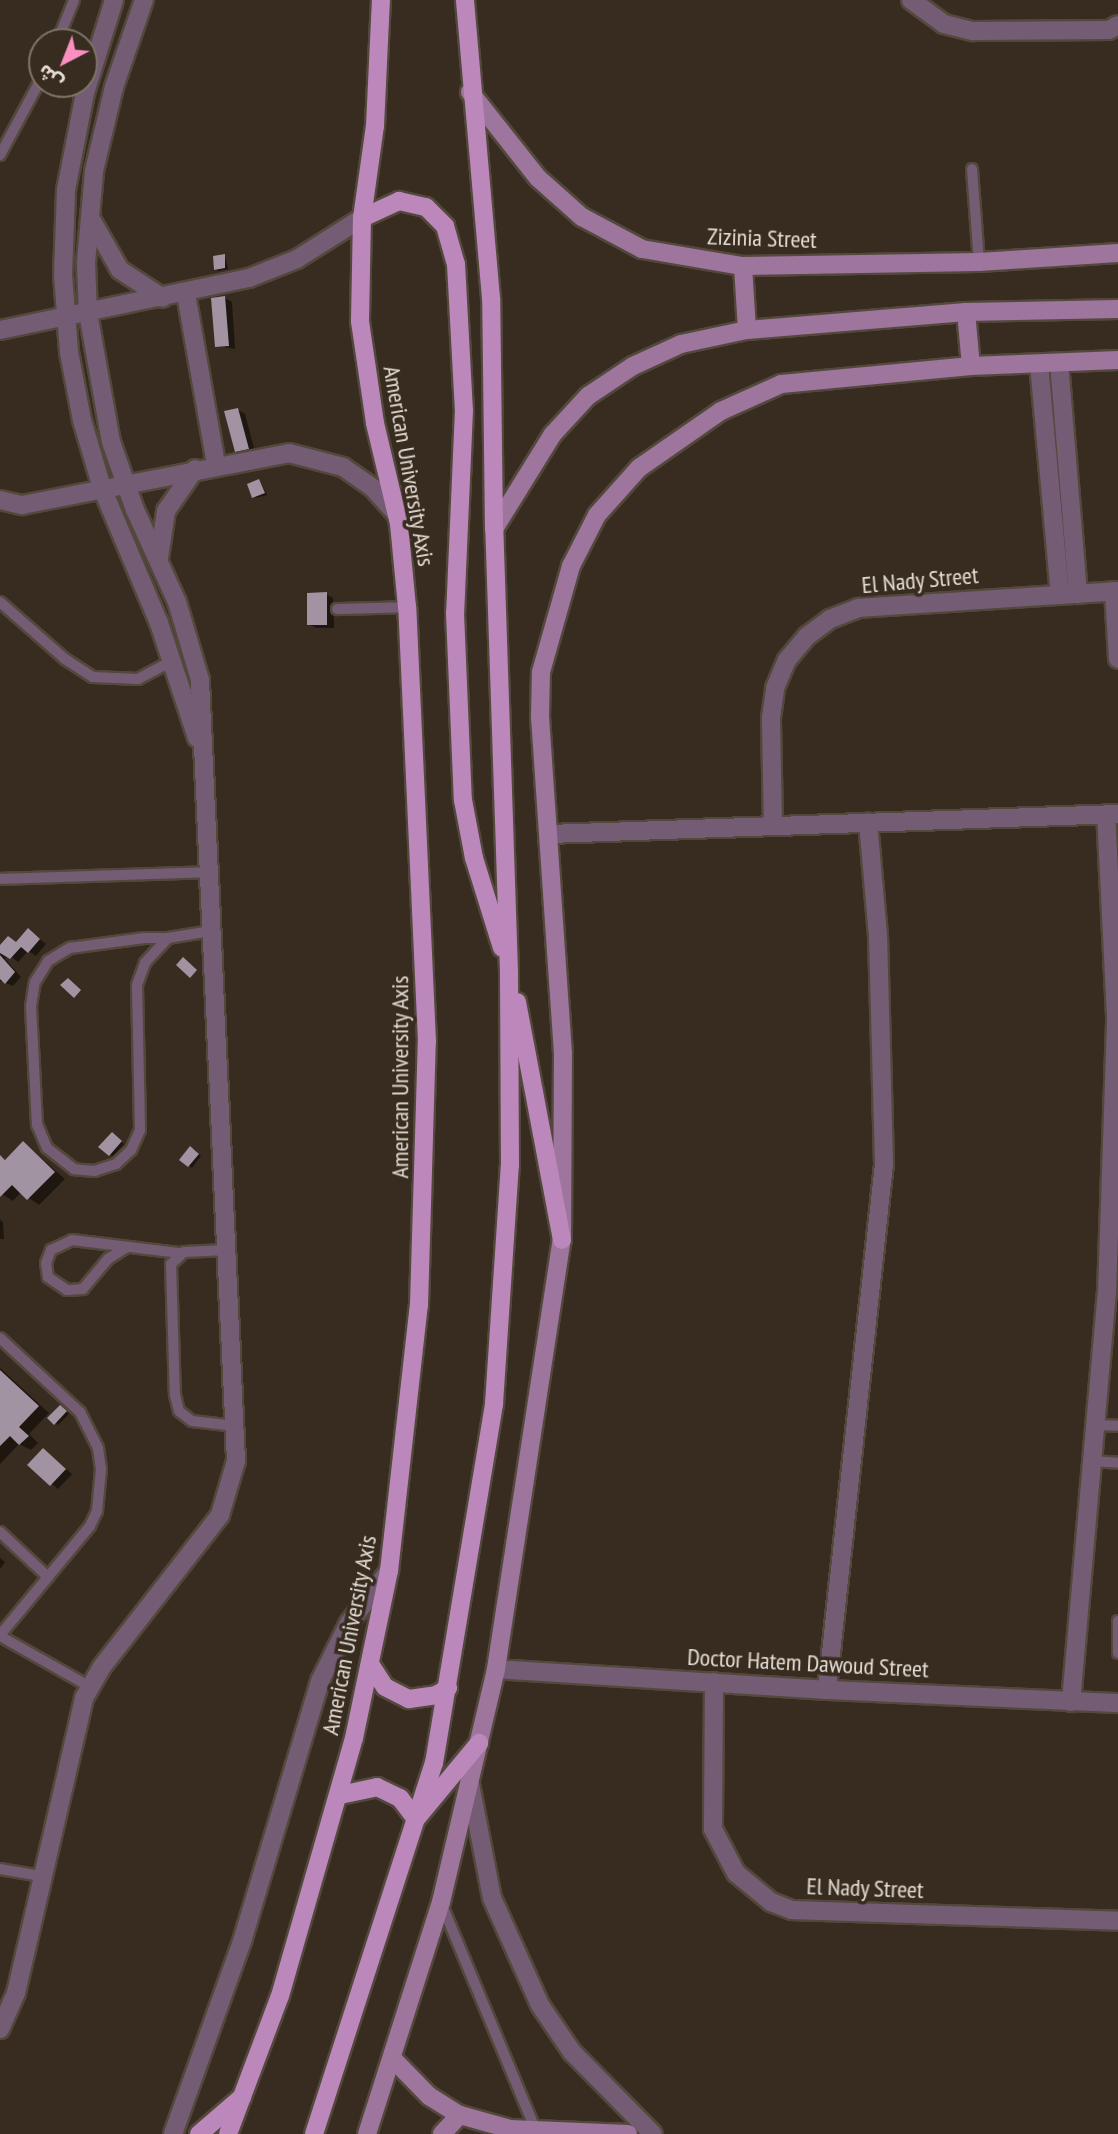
<!DOCTYPE html>
<meta charset="utf-8">
<style>
body{margin:0}
#map{position:relative;width:1118px;height:2134px;overflow:hidden;background:#372c1f;font-family:"PT Sans Narrow","Noto Sans Arabic",sans-serif}
div>[style]{position:absolute}
[style*='--x']{left:calc(var(--x)*1px);top:calc(var(--y)*1px);width:calc(var(--w)*1px);rotate:calc(var(--a)*1deg)}
.shadow>*{inset:0;background:#0007}
.building>*{inset:0;background:#a193a1}
.roads{filter:drop-shadow(2px 0 #53483c) drop-shadow(-2px 0 #53483c) drop-shadow(0 2px #53483c) drop-shadow(0 -2px #53483c)}
.lane>*{height:10px;margin:-5px;padding:0 5px;transform-origin:5px;border-radius:5px;background:#755c75}
.street>*{height:18px;margin:-9px;padding:0 9px;transform-origin:9px;border-radius:9px;background:#755c75}
.secondary>*{height:18px;margin:-9px;padding:0 9px;transform-origin:9px;border-radius:9px;background:#9d759d}
.primary>*{height:18px;margin:-9px;padding:0 9px;transform-origin:9px;border-radius:9px;background:#bc88bc}
span{translate:-50% -50%;white-space:nowrap;text-align:center;line-height:1.15;-webkit-text-stroke:7px #372c1f;paint-order:stroke}
.street-label{font-size:24px;color:#e6ded6}
.north{position:absolute;left:28px;top:28px;width:70px;height:70px;box-sizing:border-box;background:#372c1f;border:2px solid #7d7368;border-radius:50%;rotate:222deg;font-size:19px;font-weight:700;line-height:28px;text-align:center;color:#e6ded6}
.north::after{content:'';display:block;margin:auto;width:24px;height:32px;background:#fc8fc2;clip-path:polygon(50% 0,100% 100%,50% 72%,0 100%)}
</style>
<div id="map">
<div class="shadow">
<div style="clip-path:polygon(225px 256px,228px 269px,218px 271px,215px 269px)"></div>
<div style="clip-path:polygon(225px 298px,232px 302px,235px 349px,217px 346px)"></div>
<div style="clip-path:polygon(238px 410px,245px 414px,255px 452px,244px 455px,237px 451px)"></div>
<div style="clip-path:polygon(260px 481px,267px 495px,256px 498px,253px 497px)"></div>
<div style="clip-path:polygon(326px 594px,333px 598px,334px 628px,316px 628px,309px 624px)"></div>
<div style="clip-path:polygon(29px 931px,46px 944px,36px 956px,28px 951px,18px 962px,9px 955px,5px 959px,21px 977px,13px 986px,0 981px,0 947px,17px 943px)"></div>
<div style="clip-path:polygon(115px 1136px,124px 1144px,113px 1156px,110px 1155px)"></div>
<div style="clip-path:polygon(24px 1143px,65px 1179px,39px 1205px,21px 1192px,13px 1201px,0 1193px,0 1156px,7px 1161px)"></div>
<div style="clip-path:polygon(194px 1149px,201px 1156px,192px 1168px,189px 1166px)"></div>
<div style="clip-path:polygon(0 1220px,3px 1222px,4px 1239px,0 1239px)"></div>
<div style="clip-path:polygon(0 1368px,49px 1413px,29px 1434px,38px 1443px,31px 1450px,19px 1444px,0 1464px)"></div>
<div style="clip-path:polygon(63px 1409px,69px 1414px,58px 1425px,50px 1418px)"></div>
<div style="clip-path:polygon(44px 1450px,72px 1474px,58px 1489px,30px 1465px)"></div>
<div style="clip-path:polygon(0 1558px,5px 1562px,0 1569px)"></div>
</div>
<div class="building">
<div style="clip-path:polygon(225px 254px,225px 268px,214px 270px,213px 256px)"></div>
<div style="clip-path:polygon(225px 296px,229px 346px,215px 347px,211px 298px)"></div>
<div style="clip-path:polygon(238px 408px,249px 449px,235px 452px,224px 411px)"></div>
<div style="clip-path:polygon(259px 479px,265px 493px,252px 498px,247px 484px)"></div>
<div style="clip-path:polygon(327px 592px,327px 625px,307px 625px,307px 593px)"></div>
<div style="clip-path:polygon(28px 928px,40px 939px,28px 953px,21px 947px,10px 959px,0 953px,0 945px,8px 936px,16px 942px)"></div>
<div style="clip-path:polygon(0 955px,15px 972px,5px 984px,0 979px)"></div>
<div style="clip-path:polygon(183px 957px,197px 970px,190px 978px,176px 965px)"></div>
<div style="clip-path:polygon(68px 978px,81px 990px,74px 998px,60px 985px)"></div>
<div style="clip-path:polygon(112px 1132px,122px 1141px,109px 1156px,98px 1147px)"></div>
<div style="clip-path:polygon(23px 1141px,55px 1172px,27px 1200px,12px 1185px,0 1197px,0 1155px,5px 1160px)"></div>
<div style="clip-path:polygon(190px 1146px,199px 1154px,188px 1167px,179px 1160px)"></div>
<div style="clip-path:polygon(0 1370px,39px 1406px,19px 1427px,29px 1436px,19px 1445px,10px 1436px,0 1446px)"></div>
<div style="clip-path:polygon(60px 1405px,67px 1411px,54px 1425px,47px 1418px)"></div>
<div style="clip-path:polygon(43px 1448px,66px 1469px,50px 1486px,27px 1465px)"></div>
</div>
<div class="roads">
<div class="lane">
<div style="--x:57;--y:42;--w:45;--a:-68"></div>
<div style="--x:0;--y:155;--w:89;--a:-61.7"></div>
<div style="--x:972;--y:169;--w:93;--a:85.7"></div>
<div style="--x:0;--y:602;--w:86;--a:41.2"></div>
<div style="--x:65;--y:659;--w:33;--a:33"></div>
<div style="--x:93;--y:677;--w:45;--a:2.5"></div>
<div style="--x:138;--y:679;--w:40;--a:-28"></div>
<div style="--x:337;--y:609;--w:70;--a:-1.6"></div>
<div style="--x:0;--y:879;--w:209;--a:-1.9"></div>
<div style="--x:144;--y:938;--w:24;--a:0"></div>
<div style="--x:168;--y:938;--w:34;--a:133"></div>
<div style="--x:145;--y:963;--w:23;--a:110"></div>
<div style="--x:137;--y:985;--w:145;--a:88.8"></div>
<div style="--x:140;--y:1130;--w:22;--a:114"></div>
<div style="--x:131;--y:1150;--w:21;--a:137"></div>
<div style="--x:116;--y:1164;--w:22;--a:162"></div>
<div style="--x:95;--y:1171;--w:21;--a:-175"></div>
<div style="--x:74;--y:1169;--w:34;--a:-142"></div>
<div style="--x:47;--y:1148;--w:25;--a:-113"></div>
<div style="--x:37;--y:1125;--w:119;--a:-92.9"></div>
<div style="--x:31;--y:1006;--w:24;--a:-81"></div>
<div style="--x:35;--y:982;--w:25;--a:-58"></div>
<div style="--x:48;--y:961;--w:26;--a:-31"></div>
<div style="--x:70;--y:948;--w:75;--a:-7.7"></div>
<div style="--x:168;--y:938;--w:44;--a:-9.2"></div>
<div style="--x:127;--y:1247;--w:22;--a:148"></div>
<div style="--x:108;--y:1259;--w:39;--a:130"></div>
<div style="--x:83;--y:1289;--w:16;--a:176"></div>
<div style="--x:67;--y:1290;--w:23;--a:-146"></div>
<div style="--x:48;--y:1277;--w:14;--a:-98"></div>
<div style="--x:46;--y:1263;--w:14;--a:-69"></div>
<div style="--x:51;--y:1250;--w:23;--a:-25"></div>
<div style="--x:72;--y:1240;--w:109;--a:6.9"></div>
<div style="--x:225;--y:1250;--w:41;--a:177.2"></div>
<div style="--x:184;--y:1252;--w:18;--a:137"></div>
<div style="--x:171;--y:1264;--w:131;--a:88.3"></div>
<div style="--x:175;--y:1395;--w:16;--a:76"></div>
<div style="--x:179;--y:1411;--w:16;--a:38"></div>
<div style="--x:192;--y:1421;--w:43;--a:6.6"></div>
<div style="--x:0;--y:1338;--w:109;--a:42.8"></div>
<div style="--x:80;--y:1412;--w:40;--a:63.4"></div>
<div style="--x:98;--y:1448;--w:21;--a:82"></div>
<div style="--x:101;--y:1469;--w:42;--a:95.4"></div>
<div style="--x:97;--y:1511;--w:17;--a:115"></div>
<div style="--x:90;--y:1526;--w:141;--a:129.5"></div>
<div style="--x:1095;--y:1425;--w:23;--a:2"></div>
<div style="--x:1092;--y:1461;--w:26;--a:4"></div>
<div style="--x:0;--y:1532;--w:66;--a:43.2"></div>
<div style="--x:1118;--y:1621;--w:32;--a:90"></div>
<div style="--x:0;--y:1636;--w:103;--a:29.5"></div>
<div style="--x:0;--y:1869;--w:42;--a:9.7"></div>
<div style="--x:442;--y:1905;--w:245;--a:67.4"></div>
</div>
<div class="street">
<div style="--x:114;--y:0;--w:97;--a:107.3"></div>
<div style="--x:85;--y:93;--w:99;--a:101.1"></div>
<div style="--x:66;--y:190;--w:85;--a:92"></div>
<div style="--x:63;--y:275;--w:77;--a:85.5"></div>
<div style="--x:69;--y:352;--w:69;--a:79.2"></div>
<div style="--x:82;--y:420;--w:71;--a:73.6"></div>
<div style="--x:102;--y:488;--w:147;--a:67.1"></div>
<div style="--x:159;--y:623;--w:121;--a:71.7"></div>
<div style="--x:911;--y:0;--w:41;--a:36"></div>
<div style="--x:944;--y:24;--w:30;--a:14"></div>
<div style="--x:973;--y:31;--w:136;--a:-0.4"></div>
<div style="--x:1109;--y:30;--w:10;--a:-29"></div>
<div style="--x:92;--y:221;--w:56;--a:60.3"></div>
<div style="--x:120;--y:270;--w:51;--a:33.1"></div>
<div style="--x:186;--y:294;--w:174;--a:80"></div>
<div style="--x:0;--y:330;--w:254;--a:-11.8"></div>
<div style="--x:249;--y:278;--w:52;--a:-21.6"></div>
<div style="--x:297;--y:259;--w:77;--a:-32.2"></div>
<div style="--x:1059;--y:363;--w:232;--a:85.3"></div>
<div style="--x:1039;--y:364;--w:232;--a:84.8"></div>
<div style="--x:0;--y:500;--w:23;--a:13"></div>
<div style="--x:22;--y:505;--w:272;--a:-11"></div>
<div style="--x:289;--y:453;--w:56;--a:14.5"></div>
<div style="--x:343;--y:467;--w:37;--a:35"></div>
<div style="--x:373;--y:488;--w:38;--a:48"></div>
<div style="--x:159;--y:558;--w:48;--a:-81.5"></div>
<div style="--x:166;--y:511;--w:51;--a:-55.4"></div>
<div style="--x:1114;--y:591;--w:68;--a:86.6"></div>
<div style="--x:773;--y:825;--w:107;--a:-91.1"></div>
<div style="--x:771;--y:718;--w:30;--a:-82"></div>
<div style="--x:775;--y:688;--w:30;--a:-67"></div>
<div style="--x:787;--y:660;--w:30;--a:-50"></div>
<div style="--x:806;--y:637;--w:30;--a:-37"></div>
<div style="--x:830;--y:619;--w:30;--a:-21"></div>
<div style="--x:858;--y:608;--w:261;--a:-3.7"></div>
<div style="--x:549;--y:834;--w:569;--a:-2.01"></div>
<div style="--x:496;--y:1669;--w:332;--a:3.6"></div>
<div style="--x:827;--y:1690;--w:291;--a:2.6"></div>
<div style="--x:714;--y:1682;--w:147;--a:90.4"></div>
<div style="--x:713;--y:1829;--w:50;--a:62.4"></div>
<div style="--x:736;--y:1873;--w:45;--a:39.6"></div>
<div style="--x:771;--y:1902;--w:22;--a:21"></div>
<div style="--x:792;--y:1910;--w:326;--a:1.9"></div>
<div style="--x:827;--y:1690;--w:529;--a:-83.82"></div>
<div style="--x:884;--y:1164;--w:228;--a:-91.5"></div>
<div style="--x:878;--y:936;--w:114;--a:-95"></div>
<div style="--x:1071;--y:1702;--w:410;--a:-85"></div>
<div style="--x:1107;--y:1294;--w:278;--a:-88.1"></div>
<div style="--x:1116;--y:1016;--w:202;--a:-92.8"></div>
<div style="--x:470;--y:1784;--w:116;--a:79.1"></div>
<div style="--x:492;--y:1898;--w:117;--a:65.8"></div>
<div style="--x:540;--y:2005;--w:57;--a:55.8"></div>
<div style="--x:572;--y:2052;--w:115;--a:45.4"></div>
<div style="--x:0;--y:2029;--w:39;--a:-66"></div>
<div style="--x:16;--y:1993;--w:303;--a:-77"></div>
<div style="--x:84;--y:1698;--w:34;--a:-60"></div>
<div style="--x:101;--y:1668;--w:194;--a:-52.1"></div>
<div style="--x:220;--y:1515;--w:56;--a:-73.5"></div>
<div style="--x:236;--y:1461;--w:782;--a:-92.64"></div>
<div style="--x:200;--y:680;--w:81;--a:-106.4"></div>
<div style="--x:177;--y:602;--w:101;--a:-114.5"></div>
<div style="--x:135;--y:510;--w:72;--a:-109.4"></div>
<div style="--x:111;--y:442;--w:131;--a:-100.1"></div>
<div style="--x:88;--y:313;--w:50;--a:-92.3"></div>
<div style="--x:86;--y:263;--w:92;--a:-85"></div>
<div style="--x:94;--y:171;--w:86;--a:-76.6"></div>
<div style="--x:114;--y:87;--w:92;--a:-71"></div>
<div style="--x:173;--y:2134;--w:208;--a:-70.3"></div>
<div style="--x:243;--y:1938;--w:268;--a:-73.3"></div>
<div style="--x:320;--y:1681;--w:65;--a:-63.4"></div>
<div style="--x:349;--y:1623;--w:66;--a:-52.4"></div>
</div>
<div class="secondary">
<div style="--x:470;--y:92;--w:110;--a:51.7"></div>
<div style="--x:538;--y:178;--w:59;--a:41.6"></div>
<div style="--x:582;--y:217;--w:68;--a:28.1"></div>
<div style="--x:642;--y:249;--w:102;--a:9.6"></div>
<div style="--x:743;--y:266;--w:236;--a:-1"></div>
<div style="--x:979;--y:262;--w:139;--a:-3.7"></div>
<div style="--x:743;--y:266;--w:64;--a:86.4"></div>
<div style="--x:966;--y:312;--w:54;--a:84.7"></div>
<div style="--x:494;--y:529;--w:112;--a:-58.2"></div>
<div style="--x:553;--y:434;--w:52;--a:-47.4"></div>
<div style="--x:588;--y:396;--w:54;--a:-33.7"></div>
<div style="--x:633;--y:366;--w:53;--a:-24.6"></div>
<div style="--x:681;--y:344;--w:67;--a:-12"></div>
<div style="--x:747;--y:330;--w:220;--a:-4.7"></div>
<div style="--x:966;--y:312;--w:152;--a:-1.1"></div>
<div style="--x:393;--y:2059;--w:52;--a:45.8"></div>
<div style="--x:429;--y:2096;--w:36;--a:32"></div>
<div style="--x:460;--y:2115;--w:52;--a:15.6"></div>
<div style="--x:510;--y:2129;--w:118;--a:2.4"></div>
<div style="--x:367;--y:2134;--w:244;--a:-72.3"></div>
<div style="--x:441;--y:1902;--w:239;--a:-76.7"></div>
<div style="--x:496;--y:1669;--w:434;--a:-81.3"></div>
<div style="--x:562;--y:1240;--w:186;--a:-89.7"></div>
<div style="--x:563;--y:1054;--w:337;--a:-93.9"></div>
<div style="--x:540;--y:718;--w:46;--a:-88.8"></div>
<div style="--x:541;--y:672;--w:110;--a:-74.2"></div>
<div style="--x:571;--y:566;--w:57;--a:-63"></div>
<div style="--x:597;--y:515;--w:63;--a:-48.2"></div>
<div style="--x:639;--y:468;--w:100;--a:-34.8"></div>
<div style="--x:721;--y:411;--w:66;--a:-24.2"></div>
<div style="--x:781;--y:384;--w:191;--a:-5.4"></div>
<div style="--x:971;--y:366;--w:147;--a:-2.3"></div>
<div style="--x:442;--y:2134;--w:26;--a:-47"></div>
</div>
<div class="primary">
<div style="--x:362;--y:218;--w:41;--a:-24.7"></div>
<div style="--x:399;--y:201;--w:28;--a:13"></div>
<div style="--x:426;--y:207;--w:27;--a:45"></div>
<div style="--x:445;--y:226;--w:40;--a:74"></div>
<div style="--x:456;--y:264;--w:146;--a:86.9"></div>
<div style="--x:464;--y:410;--w:203;--a:92.5"></div>
<div style="--x:455;--y:613;--w:187;--a:87.6"></div>
<div style="--x:463;--y:800;--w:59;--a:79.3"></div>
<div style="--x:474;--y:858;--w:94;--a:72.7"></div>
<div style="--x:517;--y:1002;--w:242;--a:79.3"></div>
<div style="--x:370;--y:1664;--w:27;--a:57"></div>
<div style="--x:385;--y:1687;--w:27;--a:27"></div>
<div style="--x:409;--y:1699;--w:27;--a:-8"></div>
<div style="--x:436;--y:1695;--w:14;--a:-30"></div>
<div style="--x:340;--y:1795;--w:38;--a:-12"></div>
<div style="--x:377;--y:1787;--w:25;--a:26"></div>
<div style="--x:400;--y:1798;--w:26;--a:53"></div>
<div style="--x:416;--y:1819;--w:99;--a:-50.3"></div>
<div style="--x:199;--y:2134;--w:57;--a:-40.7"></div>
<div style="--x:228;--y:2134;--w:147;--a:-69.4"></div>
<div style="--x:280;--y:1996;--w:268;--a:-74"></div>
<div style="--x:354;--y:1738;--w:171;--a:-78.2"></div>
<div style="--x:389;--y:1571;--w:268;--a:-83.6"></div>
<div style="--x:419;--y:1305;--w:263;--a:-88.3"></div>
<div style="--x:427;--y:1042;--w:435;--a:-92.6"></div>
<div style="--x:407;--y:607;--w:83;--a:-95.5"></div>
<div style="--x:399;--y:524;--w:104;--a:-103.4"></div>
<div style="--x:375;--y:423;--w:103;--a:-98.4"></div>
<div style="--x:360;--y:321;--w:103;--a:-88.9"></div>
<div style="--x:362;--y:218;--w:93;--a:-82"></div>
<div style="--x:375;--y:126;--w:126;--a:-87.3"></div>
<div style="--x:314;--y:2134;--w:390;--a:-72.1"></div>
<div style="--x:434;--y:1763;--w:364;--a:-80.5"></div>
<div style="--x:494;--y:1404;--w:240;--a:-86.2"></div>
<div style="--x:510;--y:1165;--w:193;--a:-90.3"></div>
<div style="--x:509;--y:972;--w:443;--a:-91.9"></div>
<div style="--x:494;--y:529;--w:231;--a:-90.7"></div>
<div style="--x:491;--y:298;--w:299;--a:-95"></div>
</div>
</div>
<div class="street-label">
<span style="left:762px;top:238px;rotate:2deg">Zizinia Street</span>
<span style="left:409px;top:466px;rotate:80deg">American University Axis</span>
<span style="left:920px;top:580px;rotate:-5deg">El Nady Street</span>
<span style="left:400px;top:1077px;rotate:-90deg">American University Axis</span>
<span style="left:349px;top:1635px;rotate:-79deg">American University Axis</span>
<span style="left:808px;top:1663px;rotate:3deg">Doctor Hatem Dawoud Street</span>
<span style="left:865px;top:1888px;rotate:2deg">El Nady Street</span>
</div>
<div class="north">ش</div>
</div>
